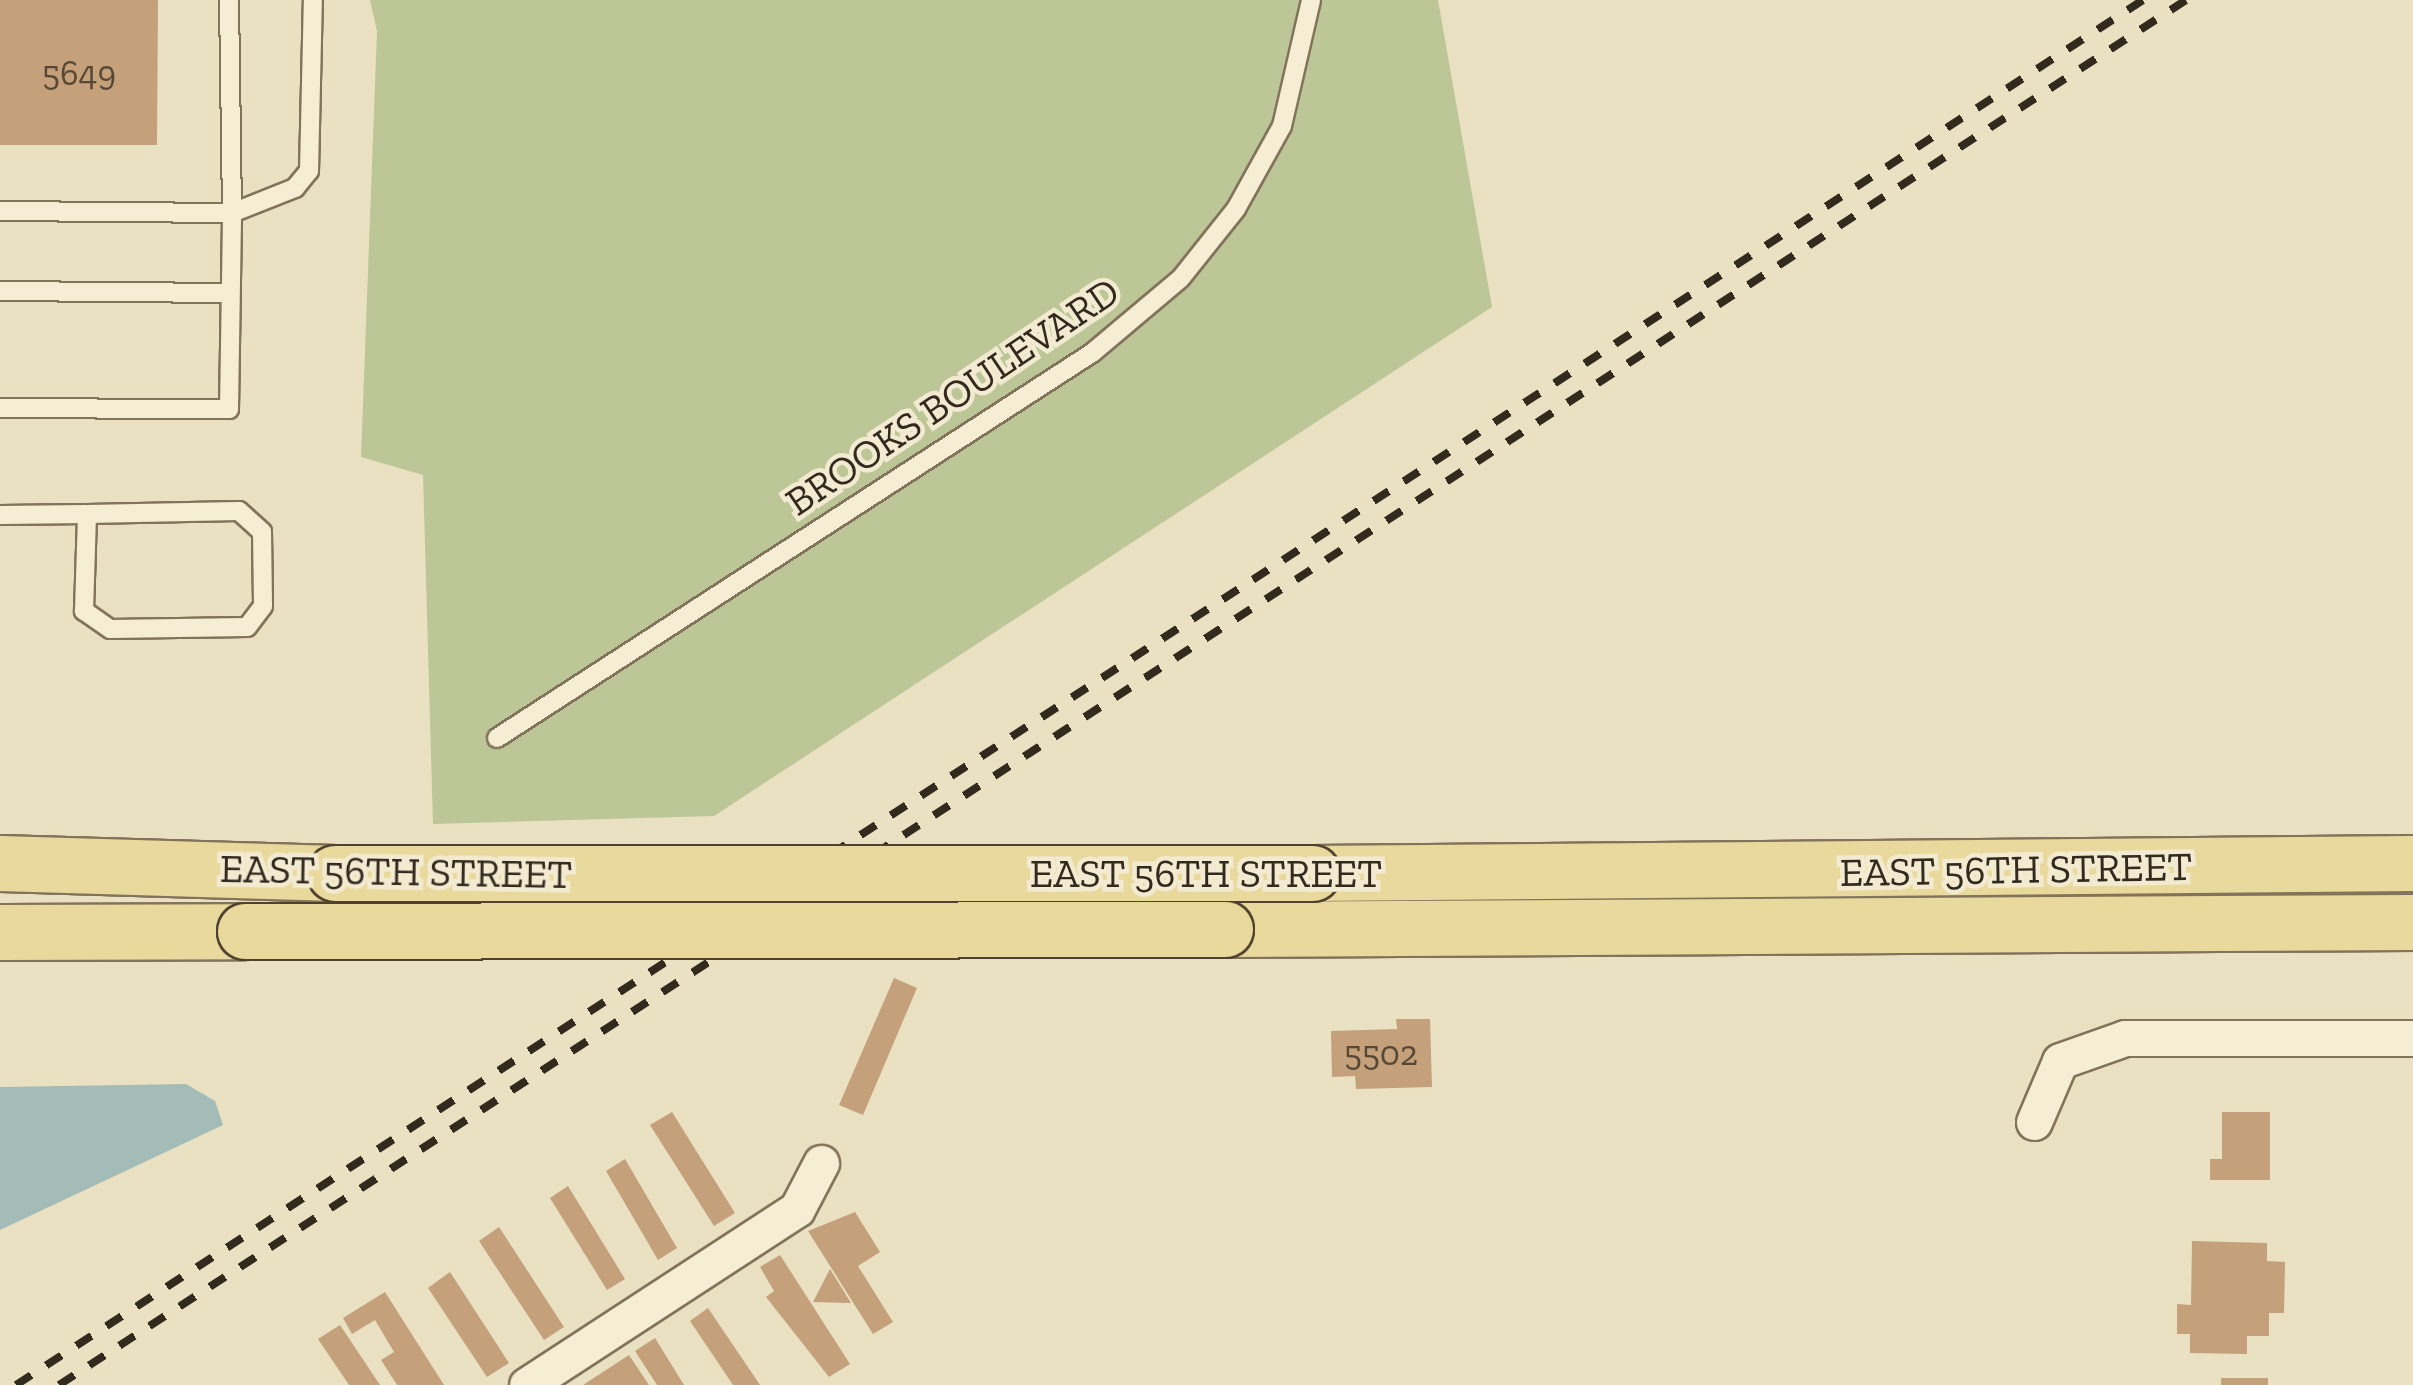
<!DOCTYPE html>
<style>
body{margin:0}
#map{position:relative;width:2413px;height:1385px;overflow:hidden;background:#e9e1c2;font-family:"Zilla Slab",serif}
div>[style]{position:absolute}
[style*='--x']{left:calc(var(--x)*1px);top:calc(var(--y)*1px);width:calc(var(--w)*1px);rotate:calc(var(--a)*1deg)}
.green>*{inset:0;background:#bdc697}
.water>*{inset:0;background:#a4bcb8}
.building>*{inset:0;background:#c4a07b}
.roads{filter:drop-shadow(2px 0 #82735b) drop-shadow(-2px 0 #82735b) drop-shadow(0 2px #82735b) drop-shadow(0 -2px #82735b)}
.lane>*{height:18px;margin:-9px;padding:0 9px;transform-origin:9px;border-radius:9px;background:#f5eed4}
.street>*{height:35px;margin:-17.5px;padding:0 17.5px;transform-origin:17.5px;border-radius:17.5px;background:#f5eed4}
.primary>*{height:55px;margin:-27.5px;padding:0 27.5px;transform-origin:27.5px;border-radius:27.5px;background:#ead99d}
.rail>*{height:8px;margin-top:-4px;transform-origin:0;background:repeating-linear-gradient(90deg,#332a1e 0 18px,transparent 0 36px)}
.bridges{filter:drop-shadow(2px 0 #50412f) drop-shadow(-2px 0 #50412f) drop-shadow(0 2px #50412f) drop-shadow(0 -2px #50412f)}
.primary-bridge>*{height:55px;margin:-27.5px;padding:0 27.5px;transform-origin:27.5px;border-radius:27.5px;background:#ead99d}
span{translate:-50% -50%;white-space:nowrap;text-align:center;line-height:1.15;-webkit-text-stroke:9px #f2ebd1;paint-order:stroke}
.number-label{font-size:35px;color:#574835}
.number-label span{-webkit-text-stroke-width:0}
.street-label{font-size:40px;color:#332a1e}
</style>
<div id="map">
<div class="green">
<div style="clip-path:polygon(370px 0,1438px 0,1492px 307px,714px 816px,433px 824px,423px 475px,361px 457px,377px 31px)"></div>
</div>
<div class="water">
<div style="clip-path:polygon(186px 1084px,215px 1101px,223px 1125px,0 1230px,0 1087px)"></div>
</div>
<div class="building">
<div style="clip-path:polygon(0 0,158px 0,157px 145px,0 145px)"></div>
<div style="clip-path:polygon(894px 978px,917px 988px,863px 1115px,839px 1105px)"></div>
<div style="clip-path:polygon(1396px 1019px,1430px 1019px,1432px 1087px,1356px 1089px,1355px 1076px,1332px 1077px,1331px 1031px,1397px 1029px)"></div>
<div style="clip-path:polygon(672px 1112px,735px 1213px,714px 1226px,650px 1125px)"></div>
<div style="clip-path:polygon(2222px 1112px,2270px 1112px,2270px 1180px,2210px 1180px,2210px 1159px,2222px 1159px)"></div>
<div style="clip-path:polygon(625px 1159px,677px 1248px,658px 1260px,606px 1171px)"></div>
<div style="clip-path:polygon(568px 1186px,625px 1279px,607px 1290px,550px 1198px)"></div>
<div style="clip-path:polygon(855px 1212px,880px 1252px,858px 1266px,893px 1322px,873px 1334px,808px 1231px)"></div>
<div style="clip-path:polygon(499px 1227px,564px 1327px,544px 1340px,479px 1241px)"></div>
<div style="clip-path:polygon(2192px 1241px,2267px 1243px,2267px 1261px,2285px 1262px,2284px 1313px,2269px 1313px,2269px 1336px,2247px 1336px,2247px 1354px,2190px 1353px,2190px 1334px,2177px 1334px,2177px 1304px,2191px 1305px)"></div>
<div style="clip-path:polygon(780px 1255px,850px 1364px,829px 1377px,766px 1297px,774px 1291px,760px 1267px)"></div>
<div style="clip-path:polygon(830px 1269px,851px 1303px,813px 1302px)"></div>
<div style="clip-path:polygon(450px 1272px,509px 1363px,487px 1377px,428px 1288px)"></div>
<div style="clip-path:polygon(385px 1292px,444px 1385px,397px 1385px,381px 1360px,394px 1352px,375px 1320px,352px 1334px,343px 1318px)"></div>
<div style="clip-path:polygon(708px 1308px,760px 1385px,733px 1385px,690px 1321px)"></div>
<div style="clip-path:polygon(340px 1325px,380px 1385px,349px 1385px,318px 1339px)"></div>
<div style="clip-path:polygon(655px 1338px,684px 1385px,657px 1385px,635px 1351px)"></div>
<div style="clip-path:polygon(629px 1355px,649px 1385px,583px 1385px)"></div>
<div style="clip-path:polygon(2221px 1378px,2268px 1378px,2268px 1385px,2221px 1385px)"></div>
</div>
<div class="roads">
<div class="lane">
<div style="--x:0;--y:211;--w:232;--a:0.5"></div>
<div style="--x:232;--y:213;--w:213;--a:-90.8"></div>
<div style="--x:0;--y:291;--w:230;--a:0.5"></div>
<div style="--x:0;--y:408;--w:229;--a:0.3"></div>
<div style="--x:229;--y:409;--w:196;--a:-89.1"></div>
<div style="--x:232;--y:213;--w:68;--a:-21.6"></div>
<div style="--x:295;--y:188;--w:22;--a:-51"></div>
<div style="--x:309;--y:171;--w:171;--a:-88.7"></div>
<div style="--x:0;--y:515;--w:87;--a:-0.7"></div>
<div style="--x:87;--y:514;--w:152;--a:-1.1"></div>
<div style="--x:239;--y:511;--w:31;--a:42"></div>
<div style="--x:262;--y:532;--w:74;--a:89.2"></div>
<div style="--x:263;--y:606;--w:26;--a:127"></div>
<div style="--x:247;--y:627;--w:137;--a:179.2"></div>
<div style="--x:110;--y:629;--w:32;--a:-145"></div>
<div style="--x:84;--y:611;--w:97;--a:-88.2"></div>
<div style="--x:497;--y:738;--w:709;--a:-32.91"></div>
<div style="--x:1092;--y:353;--w:116;--a:-40.1"></div>
<div style="--x:1181;--y:278;--w:88;--a:-51.4"></div>
<div style="--x:1236;--y:209;--w:95;--a:-61"></div>
<div style="--x:1282;--y:126;--w:129;--a:-77"></div>
</div>
<div class="street">
<div style="--x:2034;--y:1122;--w:66;--a:-66.9"></div>
<div style="--x:2060;--y:1061;--w:69;--a:-19.5"></div>
<div style="--x:2125;--y:1038;--w:288;--a:0"></div>
<div style="--x:527;--y:1385;--w:322;--a:-33.1"></div>
<div style="--x:797;--y:1209;--w:52;--a:-62.4"></div>
</div>
<div class="primary">
<div style="--x:0;--y:863;--w:335;--a:1.7"></div>
<div style="--x:1312;--y:873;--w:1101;--a:-0.52"></div>
<div style="--x:1225;--y:929;--w:1188;--a:-0.34"></div>
<div style="--x:0;--y:932;--w:245;--a:-0.2"></div>
</div>
</div>
<div class="rail">
<div style="--x:16;--y:1385;--w:2538;--a:-33.07"></div>
<div style="--x:59;--y:1385;--w:2538;--a:-33.07"></div>
</div>
<div class="bridges">
<div class="primary-bridge">
<div style="--x:335;--y:873;--w:977;--a:0"></div>
<div style="--x:245;--y:931;--w:980;--a:-0.12"></div>
</div>
</div>
<div class="number-label">
<span style="left:79px;top:73px">5649</span>
<span style="left:1381px;top:1053px">5502</span>
</div>
<div class="street-label">
<span style="left:952px;top:396px;rotate:-34deg">BROOKS BOULEVARD</span>
<span style="left:2016px;top:869px;rotate:-1deg">EAST 56TH STREET</span>
<span style="left:396px;top:871px;rotate:1deg">EAST 56TH STREET</span>
<span style="left:1206px;top:873px">EAST 56TH STREET</span>
</div>
</div>
